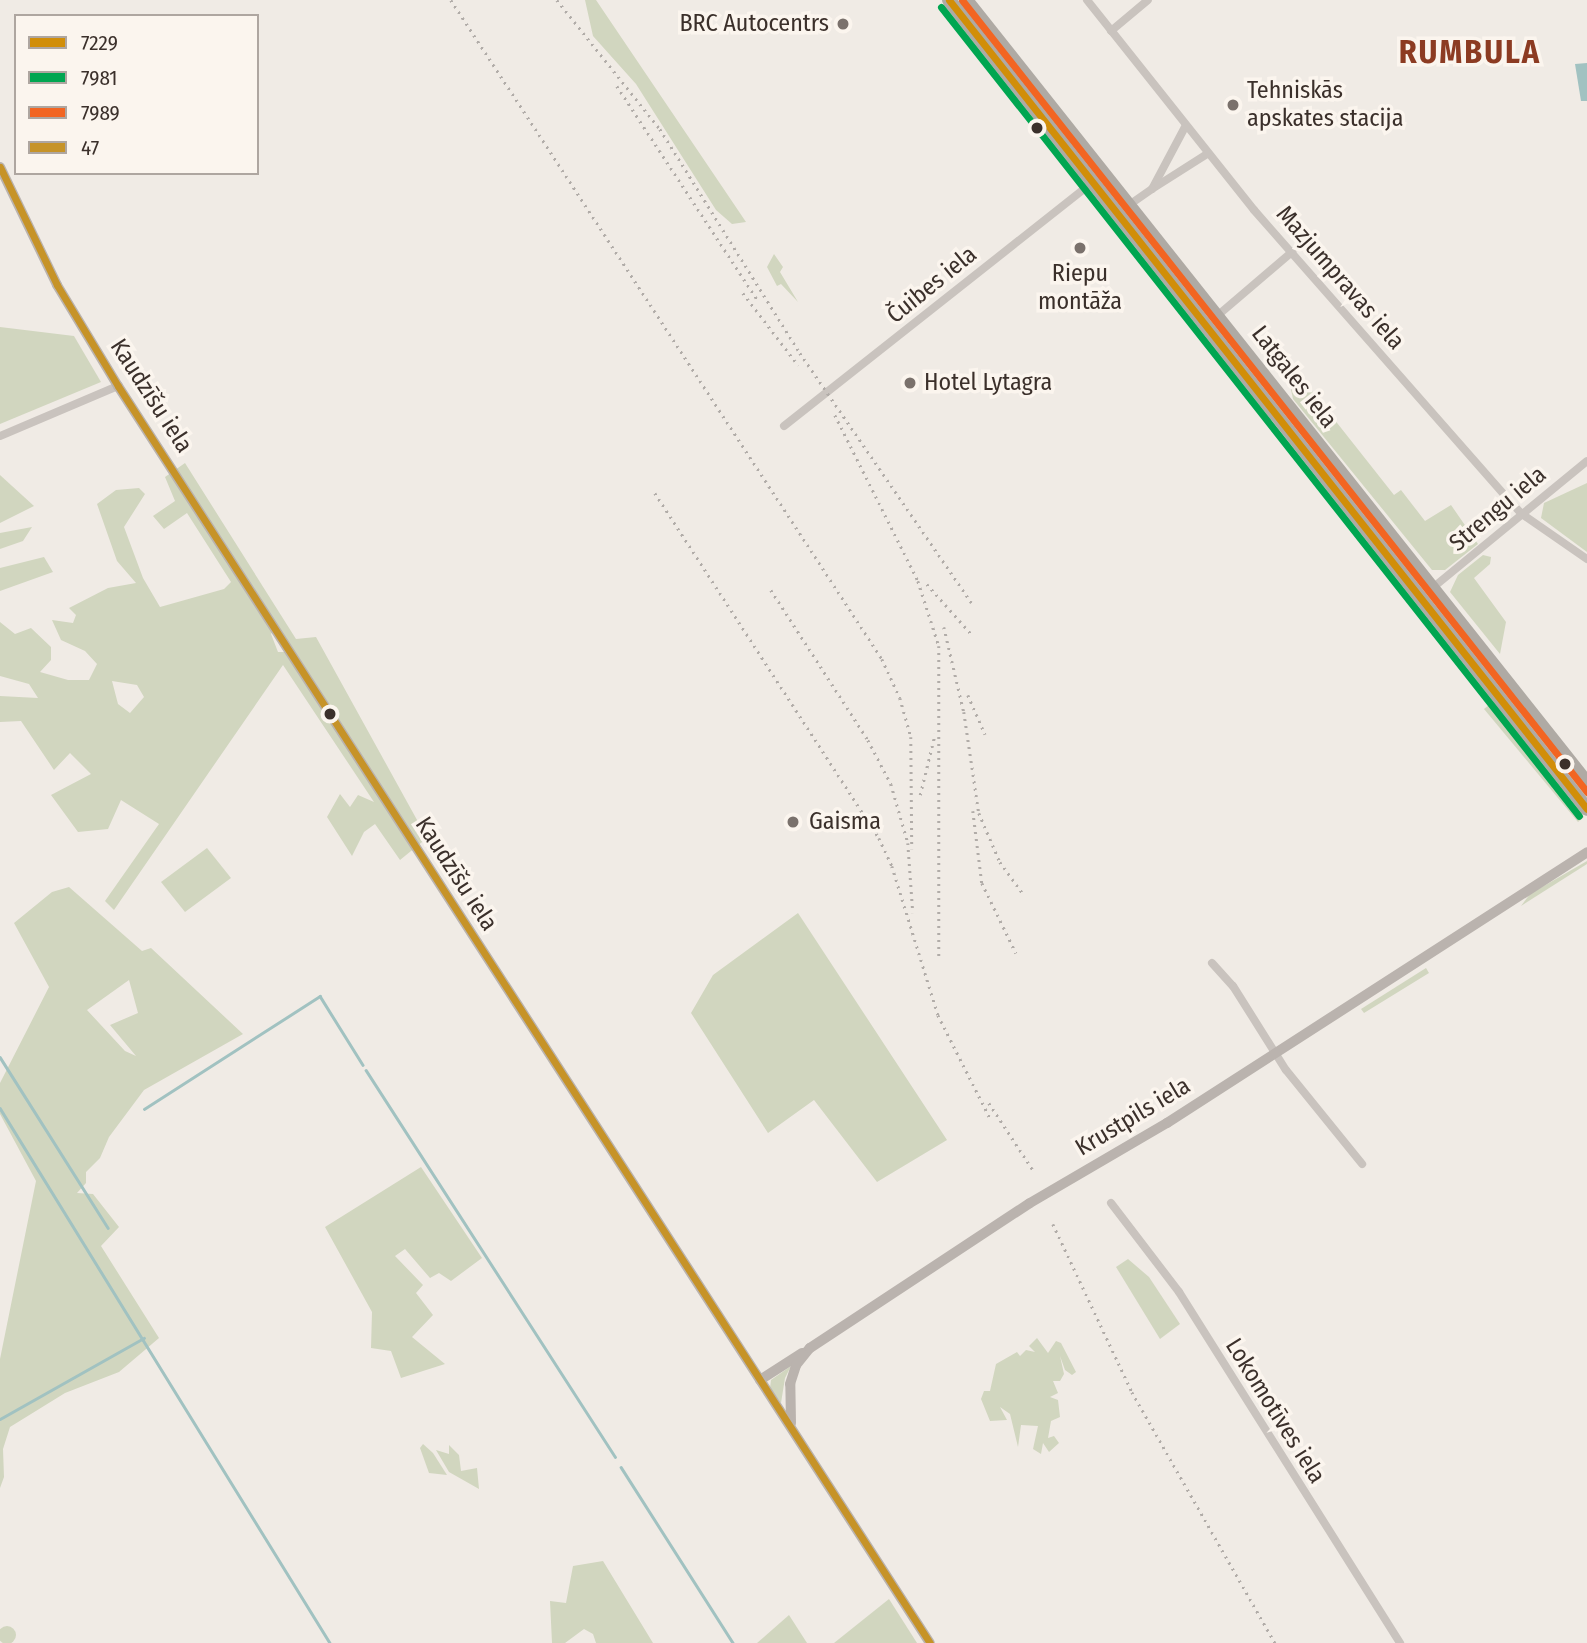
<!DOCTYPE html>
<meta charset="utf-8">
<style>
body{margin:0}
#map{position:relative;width:1587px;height:1643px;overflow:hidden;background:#f0ebe5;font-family:"Fira Sans Condensed",sans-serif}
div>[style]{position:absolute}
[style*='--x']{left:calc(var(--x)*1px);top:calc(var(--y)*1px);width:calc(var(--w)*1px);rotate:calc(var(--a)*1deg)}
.green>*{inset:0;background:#d1d6bf}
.round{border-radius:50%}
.water>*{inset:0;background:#a1c2c1}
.stream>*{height:2.5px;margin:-1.25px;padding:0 1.25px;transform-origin:1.25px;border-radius:1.25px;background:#a1c2c1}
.street>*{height:8px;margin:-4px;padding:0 4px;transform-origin:4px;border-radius:4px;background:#c9c3be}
.secondary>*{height:10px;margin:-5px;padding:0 5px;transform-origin:5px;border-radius:5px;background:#bab3ae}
.highway>*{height:14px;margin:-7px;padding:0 7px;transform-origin:7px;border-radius:7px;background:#afaaa4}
.rail>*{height:2.5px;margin-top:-1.25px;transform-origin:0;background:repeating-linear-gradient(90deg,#b1aca8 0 2px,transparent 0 7px)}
.bus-1>*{height:7px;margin:-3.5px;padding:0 3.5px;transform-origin:3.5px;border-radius:3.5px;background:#d18e09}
.bus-2>*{height:7px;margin:-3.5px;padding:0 3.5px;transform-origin:3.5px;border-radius:3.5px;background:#00a651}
.bus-3>*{height:7px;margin:-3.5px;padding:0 3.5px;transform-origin:3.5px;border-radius:3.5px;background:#f26522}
.bus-4>*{height:7px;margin:-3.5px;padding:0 3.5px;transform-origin:3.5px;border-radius:3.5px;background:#c69328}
.dots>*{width:19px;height:19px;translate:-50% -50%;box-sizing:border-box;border:4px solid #fbf5ee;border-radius:50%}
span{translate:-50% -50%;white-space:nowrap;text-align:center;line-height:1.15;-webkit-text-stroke:7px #fbf5ee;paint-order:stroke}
.poi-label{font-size:24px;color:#3b302b}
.right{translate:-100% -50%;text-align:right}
.left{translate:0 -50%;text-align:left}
.street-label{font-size:24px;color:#3b302b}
.district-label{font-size:32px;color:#8c3b22;font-weight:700;letter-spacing:2px}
.legend{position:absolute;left:14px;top:14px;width:245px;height:161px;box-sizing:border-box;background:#fbf5ee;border:2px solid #aea6a0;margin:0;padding:9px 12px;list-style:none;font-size:21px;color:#3b302b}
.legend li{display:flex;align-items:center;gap:14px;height:35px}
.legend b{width:35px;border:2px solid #aea6a0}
</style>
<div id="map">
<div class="green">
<div style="clip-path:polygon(585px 0,596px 0,746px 222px,732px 224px,716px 210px,636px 84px,593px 36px)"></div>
<div style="clip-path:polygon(774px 254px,783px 267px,780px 272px,798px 302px,781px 284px,777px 286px,767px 267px)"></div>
<div style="clip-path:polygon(1161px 257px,1162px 257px,1418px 581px,1415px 580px)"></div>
<div style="clip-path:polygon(0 327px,74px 336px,101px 382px,0 424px)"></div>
<div style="clip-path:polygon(1300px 376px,1394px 495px,1401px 490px,1425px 521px,1451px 505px,1478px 544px,1445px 570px,1432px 570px,1293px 399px,1290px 385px)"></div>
<div style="clip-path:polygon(evenodd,185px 463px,296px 639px,316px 637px,427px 838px,400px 860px,375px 824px,364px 832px,352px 856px,327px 817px,340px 794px,350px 807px,358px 795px,374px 802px,283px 665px,114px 910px,105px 901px,159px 824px,121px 800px,108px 829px,78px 832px,51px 795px,91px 774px,70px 753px,54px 770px,21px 721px,0 722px,0 696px,38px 698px,29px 684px,0 676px,0 622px,15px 634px,31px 628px,51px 647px,51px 660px,40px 672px,68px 680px,89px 680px,97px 664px,85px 651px,61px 640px,52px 620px,73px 623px,76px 615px,69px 608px,108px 588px,136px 583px,117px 561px,97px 504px,116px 490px,139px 488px,145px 494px,124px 527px,143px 578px,160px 607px,224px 589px,231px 582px,187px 513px,164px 529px,153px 516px,175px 501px,165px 477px,185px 463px,276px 626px,291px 652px,278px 652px,271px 634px,276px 626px,185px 463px,112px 681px,137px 685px,144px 697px,130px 713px,118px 704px,112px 681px)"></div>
<div style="clip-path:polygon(0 475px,34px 506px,0 523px)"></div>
<div style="clip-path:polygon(1587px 483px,1587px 552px,1541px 518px,1544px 503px)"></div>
<div style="clip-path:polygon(32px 527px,23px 541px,0 549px,0 533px)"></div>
<div style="clip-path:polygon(1483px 555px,1491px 557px,1490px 564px,1474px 578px,1506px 622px,1500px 654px,1450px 592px,1458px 575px)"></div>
<div style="clip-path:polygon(44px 557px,53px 572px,0 591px,0 568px)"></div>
<div style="clip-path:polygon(1437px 606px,1587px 790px,1587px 798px,1438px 609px)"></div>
<div style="clip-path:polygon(1494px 701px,1584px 817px,1578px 822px,1484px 709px)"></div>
<div style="clip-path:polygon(207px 848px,231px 878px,185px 912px,161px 882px)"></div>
<div style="clip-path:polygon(1587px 861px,1587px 864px,1521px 906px,1530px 894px)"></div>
<div style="clip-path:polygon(evenodd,69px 887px,142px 951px,151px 948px,243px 1034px,144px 1090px,109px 1137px,100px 1158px,86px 1172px,86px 1183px,77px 1193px,93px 1194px,119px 1227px,101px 1246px,159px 1338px,119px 1372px,65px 1393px,10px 1427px,3px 1449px,4px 1477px,0 1488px,0 1359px,36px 1181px,0 1114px,0 1083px,49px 987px,14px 923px,52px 892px,69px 887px,129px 980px,138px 1013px,110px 1025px,136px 1056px,125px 1051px,87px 1010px,129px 980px)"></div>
<div style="clip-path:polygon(798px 913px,947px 1140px,877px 1182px,814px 1100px,768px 1133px,691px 1013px,713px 975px)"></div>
<div style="clip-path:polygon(1426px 968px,1429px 973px,1364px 1013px,1361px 1009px)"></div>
<div style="clip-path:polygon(421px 1167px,482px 1258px,451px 1281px,439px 1273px,430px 1278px,405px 1249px,395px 1256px,423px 1285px,416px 1293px,433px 1315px,412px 1337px,445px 1364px,401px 1378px,391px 1351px,371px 1348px,372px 1312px,325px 1227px)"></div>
<div style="clip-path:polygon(1128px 1259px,1149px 1277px,1180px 1324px,1160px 1339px,1116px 1267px)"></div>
<div style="clip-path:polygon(1037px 1338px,1048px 1353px,1056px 1341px,1061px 1343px,1076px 1372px,1072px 1375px,1065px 1370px,1060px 1356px,1064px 1374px,1060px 1381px,1053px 1381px,1058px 1393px,1050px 1397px,1058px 1400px,1060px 1417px,1051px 1421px,1048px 1438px,1054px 1436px,1059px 1443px,1049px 1452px,1043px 1443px,1041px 1454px,1033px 1449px,1038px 1426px,1021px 1425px,1018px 1447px,1010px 1414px,1000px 1407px,1007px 1420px,990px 1421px,981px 1399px,984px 1391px,990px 1391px,996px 1364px,1017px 1352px,1020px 1356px,1026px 1350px,1035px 1352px,1029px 1346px)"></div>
<div style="clip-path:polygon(791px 1366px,785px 1378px,781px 1403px,770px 1388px,771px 1380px)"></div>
<div style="clip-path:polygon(423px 1444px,433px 1453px,447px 1475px,429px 1473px,420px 1448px)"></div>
<div style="clip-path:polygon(449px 1445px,459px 1455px,461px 1471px,477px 1468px,479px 1489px,449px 1472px,436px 1450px,449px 1454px)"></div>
<div style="clip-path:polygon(603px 1561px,653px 1643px,596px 1643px,593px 1634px,584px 1629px,565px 1643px,552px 1643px,550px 1601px,566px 1603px,573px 1566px)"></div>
<div style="clip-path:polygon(889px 1599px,917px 1643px,834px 1643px)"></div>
<div style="clip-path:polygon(789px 1615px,807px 1643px,757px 1643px)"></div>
<div class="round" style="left:-2px;top:1626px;width:18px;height:18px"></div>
</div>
<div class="water">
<div style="clip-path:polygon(1587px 63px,1587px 101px,1581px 101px,1575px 64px)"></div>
</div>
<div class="stream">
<div style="--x:0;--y:1057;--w:202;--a:57.7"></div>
<div style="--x:366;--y:1070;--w:460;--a:57.2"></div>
<div style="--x:0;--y:1108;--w:629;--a:58.33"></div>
<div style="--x:144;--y:1109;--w:209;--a:-32.7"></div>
<div style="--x:320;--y:996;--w:81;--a:58.1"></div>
<div style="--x:0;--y:1419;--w:165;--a:-29.4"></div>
<div style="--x:621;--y:1467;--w:209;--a:57.5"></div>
</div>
<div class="street">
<div style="--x:1087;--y:0;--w:268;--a:51.5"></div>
<div style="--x:1254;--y:210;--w:381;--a:48.7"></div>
<div style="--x:1505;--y:496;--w:25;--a:47"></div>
<div style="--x:1522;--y:514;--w:79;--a:34.7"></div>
<div style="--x:1111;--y:31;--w:48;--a:-40"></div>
<div style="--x:1185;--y:127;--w:70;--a:118"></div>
<div style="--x:1152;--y:189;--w:65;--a:-32.5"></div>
<div style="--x:1129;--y:205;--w:28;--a:-35"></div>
<div style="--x:1217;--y:316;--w:99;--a:-40.5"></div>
<div style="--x:784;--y:426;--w:397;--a:-38.3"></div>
<div style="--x:0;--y:436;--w:128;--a:-23"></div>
<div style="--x:1430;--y:590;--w:203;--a:-39.4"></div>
<div style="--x:1212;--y:963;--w:31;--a:48"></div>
<div style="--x:1233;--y:986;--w:99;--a:57.8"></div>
<div style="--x:1286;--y:1070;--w:121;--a:51"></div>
<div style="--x:1111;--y:1203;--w:112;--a:52.6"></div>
<div style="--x:1179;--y:1292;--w:415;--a:57.8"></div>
</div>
<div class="secondary">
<div style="--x:0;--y:167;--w:131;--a:64.2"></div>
<div style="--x:57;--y:285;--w:118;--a:58.9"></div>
<div style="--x:118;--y:386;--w:1496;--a:57.14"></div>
<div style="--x:760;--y:1380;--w:50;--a:-32.7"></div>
<div style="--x:791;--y:1423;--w:39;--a:-91"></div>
<div style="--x:790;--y:1384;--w:20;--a:-72"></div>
<div style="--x:796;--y:1365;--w:22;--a:-51"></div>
<div style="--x:810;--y:1348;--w:263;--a:-33.4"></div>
<div style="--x:1030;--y:1203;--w:159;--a:-30.3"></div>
<div style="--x:1167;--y:1123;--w:500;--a:-32.8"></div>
</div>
<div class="highway">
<div style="--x:949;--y:0;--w:1030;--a:51.74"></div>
<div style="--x:966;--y:0;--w:999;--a:51.58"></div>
</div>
<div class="rail">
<div style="--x:451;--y:0;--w:787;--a:56.81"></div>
<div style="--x:882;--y:659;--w:43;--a:65.2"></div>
<div style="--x:900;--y:698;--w:41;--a:74.2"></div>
<div style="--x:911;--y:737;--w:112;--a:89.5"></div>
<div style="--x:557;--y:0;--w:165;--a:51.4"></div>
<div style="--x:660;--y:129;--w:264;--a:58"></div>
<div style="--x:800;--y:353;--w:303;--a:55.5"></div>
<div style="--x:617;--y:86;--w:255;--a:56.7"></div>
<div style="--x:743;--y:293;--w:91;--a:52.6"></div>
<div style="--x:835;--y:415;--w:186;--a:63.4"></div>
<div style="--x:918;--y:581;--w:68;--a:72.1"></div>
<div style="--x:939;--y:646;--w:313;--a:90"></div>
<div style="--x:655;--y:493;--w:411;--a:57"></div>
<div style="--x:879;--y:838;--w:31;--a:65"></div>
<div style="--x:892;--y:866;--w:156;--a:72.8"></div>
<div style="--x:938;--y:1015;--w:115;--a:63.2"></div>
<div style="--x:927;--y:584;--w:69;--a:48.5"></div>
<div style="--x:771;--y:590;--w:179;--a:57.1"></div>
<div style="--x:868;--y:740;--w:50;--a:62.4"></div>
<div style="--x:891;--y:784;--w:61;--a:73.9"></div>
<div style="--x:908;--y:843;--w:70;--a:85.9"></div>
<div style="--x:944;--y:627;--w:87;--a:76.8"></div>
<div style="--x:964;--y:712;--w:102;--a:81.6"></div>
<div style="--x:979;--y:813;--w:53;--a:66.8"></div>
<div style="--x:1000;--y:862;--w:39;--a:54"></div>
<div style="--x:968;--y:695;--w:43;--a:66.4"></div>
<div style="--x:920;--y:795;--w:63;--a:-76.2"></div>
<div style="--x:973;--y:811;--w:73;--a:82.9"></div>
<div style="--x:982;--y:883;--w:78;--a:64.1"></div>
<div style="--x:989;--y:1103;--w:80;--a:56.7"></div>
<div style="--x:1053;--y:1224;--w:186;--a:64.8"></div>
<div style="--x:1132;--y:1392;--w:289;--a:60.3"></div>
</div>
<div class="bus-1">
<div style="--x:949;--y:0;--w:1030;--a:51.74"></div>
</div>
<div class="bus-2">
<div style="--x:941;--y:7;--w:1030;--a:51.74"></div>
</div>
<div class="bus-3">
<div style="--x:962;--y:0;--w:1009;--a:51.72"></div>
</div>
<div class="bus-4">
<div style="--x:0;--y:167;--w:131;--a:64.2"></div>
<div style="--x:57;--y:285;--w:118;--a:58.9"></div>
<div style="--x:118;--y:386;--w:1496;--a:57.14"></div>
</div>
<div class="dots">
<div style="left:843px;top:24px;background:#7a716c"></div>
<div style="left:1233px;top:105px;background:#7a716c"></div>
<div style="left:1037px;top:128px;background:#3b302b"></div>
<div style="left:1080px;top:248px;background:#7a716c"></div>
<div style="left:910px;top:383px;background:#7a716c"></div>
<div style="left:330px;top:714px;background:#3b302b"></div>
<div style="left:1565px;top:764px;background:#3b302b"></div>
<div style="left:793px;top:822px;background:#7a716c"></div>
</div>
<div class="poi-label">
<span class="right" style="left:829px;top:24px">BRC Autocentrs</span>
<span class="left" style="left:1247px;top:105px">Tehniskās<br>apskates stacija</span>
<span style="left:1080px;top:288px">Riepu<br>montāža</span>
<span class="left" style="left:924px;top:383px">Hotel Lytagra</span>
<span class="left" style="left:809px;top:822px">Gaisma</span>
</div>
<div class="street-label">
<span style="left:1340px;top:278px;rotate:49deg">Mazjumpravas iela</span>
<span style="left:932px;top:285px;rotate:-39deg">Čuibes iela</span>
<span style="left:1294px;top:377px;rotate:52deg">Latgales iela</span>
<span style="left:151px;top:396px;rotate:57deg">Kaudzīšu iela</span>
<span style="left:1498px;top:509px;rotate:-40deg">Strengu iela</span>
<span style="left:456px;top:874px;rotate:57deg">Kaudzīšu iela</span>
<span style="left:1133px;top:1117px;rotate:-31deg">Krustpils iela</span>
<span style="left:1275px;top:1411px;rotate:58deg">Lokomotīves iela</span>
</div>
<div class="district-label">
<span style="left:1470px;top:52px">RUMBULA</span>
</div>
<ul class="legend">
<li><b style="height:9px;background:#d18e09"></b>7229</li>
<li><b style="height:9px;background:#00a651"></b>7981</li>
<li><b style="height:9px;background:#f26522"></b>7989</li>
<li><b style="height:9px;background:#c69328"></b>47</li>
</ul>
</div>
